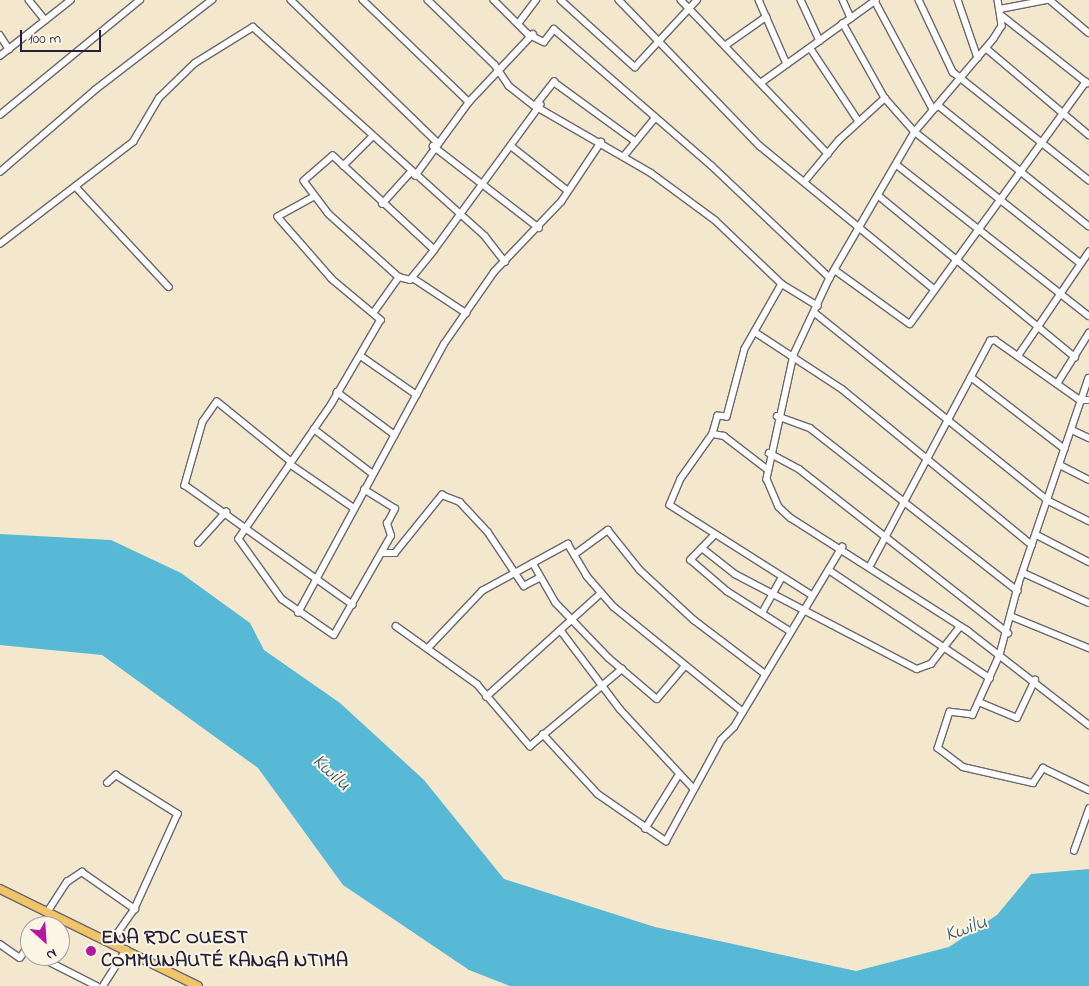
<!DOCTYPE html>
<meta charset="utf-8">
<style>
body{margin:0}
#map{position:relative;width:1089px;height:986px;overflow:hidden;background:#f3e8cd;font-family:"Indie Flower",sans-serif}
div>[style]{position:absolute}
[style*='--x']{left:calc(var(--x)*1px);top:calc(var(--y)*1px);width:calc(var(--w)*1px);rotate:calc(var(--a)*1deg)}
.water>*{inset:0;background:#57b9d5}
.roads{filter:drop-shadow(1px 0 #6b676e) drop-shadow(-1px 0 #6b676e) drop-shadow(0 1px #6b676e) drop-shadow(0 -1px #6b676e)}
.minor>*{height:5.5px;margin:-2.75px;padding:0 2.75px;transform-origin:2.75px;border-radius:2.75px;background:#fff}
.highway>*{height:8px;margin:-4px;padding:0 4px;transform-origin:4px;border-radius:4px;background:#f0c469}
.dots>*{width:14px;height:14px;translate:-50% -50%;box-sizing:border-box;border:2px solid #fcf5e5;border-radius:50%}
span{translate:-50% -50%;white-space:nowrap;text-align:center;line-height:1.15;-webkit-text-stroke:4px #fcf5e5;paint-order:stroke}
.poi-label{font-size:20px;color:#22223b;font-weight:700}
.left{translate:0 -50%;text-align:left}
.water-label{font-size:21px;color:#355771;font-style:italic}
.north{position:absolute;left:20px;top:916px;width:50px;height:50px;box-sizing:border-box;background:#fcf5e5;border:1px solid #a5a1a1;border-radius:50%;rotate:154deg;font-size:14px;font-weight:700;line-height:20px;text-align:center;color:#22223b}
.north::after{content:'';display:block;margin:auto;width:18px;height:22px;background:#b5179e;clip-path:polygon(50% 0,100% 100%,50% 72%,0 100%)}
.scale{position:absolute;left:20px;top:30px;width:81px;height:22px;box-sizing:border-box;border:2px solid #22223b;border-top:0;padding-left:6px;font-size:15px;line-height:18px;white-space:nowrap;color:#22223b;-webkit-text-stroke:4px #fcf5e5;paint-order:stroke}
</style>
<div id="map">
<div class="water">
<div style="clip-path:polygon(0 534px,111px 540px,181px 573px,250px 623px,264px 650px,340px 703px,424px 780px,504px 879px,655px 927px,856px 971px,949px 947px,997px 915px,1031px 874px,1089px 869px,1089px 986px,510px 986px,469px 970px,343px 885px,258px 768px,102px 655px,0 645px)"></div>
</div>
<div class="roads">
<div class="minor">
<div style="--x:29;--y:0;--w:26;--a:51"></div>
<div style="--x:291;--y:0;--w:204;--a:44.2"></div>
<div style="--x:363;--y:0;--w:147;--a:43.9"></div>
<div style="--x:428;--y:0;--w:93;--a:44.1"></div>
<div style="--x:495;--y:65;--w:25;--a:56"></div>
<div style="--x:509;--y:86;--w:33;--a:38"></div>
<div style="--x:535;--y:106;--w:134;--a:30"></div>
<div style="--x:651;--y:173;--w:79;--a:36.3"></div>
<div style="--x:715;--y:220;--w:93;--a:43.7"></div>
<div style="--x:782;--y:284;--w:42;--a:31.4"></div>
<div style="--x:494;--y:0;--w:48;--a:45"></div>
<div style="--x:528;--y:34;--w:18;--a:27"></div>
<div style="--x:544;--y:42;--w:16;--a:-52"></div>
<div style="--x:554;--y:29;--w:208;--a:40.9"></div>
<div style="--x:711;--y:165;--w:164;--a:43.5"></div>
<div style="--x:561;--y:0;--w:100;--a:42.2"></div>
<div style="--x:635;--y:67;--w:91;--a:-47.2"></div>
<div style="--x:619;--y:0;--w:203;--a:46"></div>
<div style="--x:760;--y:146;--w:225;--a:39.4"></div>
<div style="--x:681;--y:0;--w:213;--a:46.3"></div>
<div style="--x:759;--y:0;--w:70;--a:66.4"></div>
<div style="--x:801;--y:0;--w:45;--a:65.1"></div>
<div style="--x:843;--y:0;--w:20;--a:66"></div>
<div style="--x:919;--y:0;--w:80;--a:64.7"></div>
<div style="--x:953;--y:72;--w:174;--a:38.5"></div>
<div style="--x:958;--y:0;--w:61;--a:71"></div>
<div style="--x:998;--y:0;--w:26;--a:81"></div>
<div style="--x:1002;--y:26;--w:15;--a:122"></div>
<div style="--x:994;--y:39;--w:122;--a:130.3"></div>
<div style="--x:915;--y:132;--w:169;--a:120.2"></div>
<div style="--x:830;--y:278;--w:85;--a:115.1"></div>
<div style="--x:794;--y:355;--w:127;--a:102.3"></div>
<div style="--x:767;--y:479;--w:30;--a:67"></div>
<div style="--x:779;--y:507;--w:16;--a:43"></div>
<div style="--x:791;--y:518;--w:209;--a:32.5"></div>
<div style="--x:967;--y:630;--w:155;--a:37.9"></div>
<div style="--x:1050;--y:0;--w:51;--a:40.2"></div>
<div style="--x:875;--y:1;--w:123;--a:61.8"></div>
<div style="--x:933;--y:109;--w:7;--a:-27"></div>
<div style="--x:939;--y:106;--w:192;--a:38.7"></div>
<div style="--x:1000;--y:9;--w:48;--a:-10.8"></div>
<div style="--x:1001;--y:15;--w:110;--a:38.3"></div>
<div style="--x:843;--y:23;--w:86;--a:60.8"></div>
<div style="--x:885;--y:98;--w:45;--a:48.6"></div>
<div style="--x:915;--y:132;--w:211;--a:38.4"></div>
<div style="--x:518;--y:24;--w:30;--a:-53"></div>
<div style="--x:0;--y:35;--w:17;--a:57"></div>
<div style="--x:726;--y:45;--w:49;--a:-35"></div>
<div style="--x:986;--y:48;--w:135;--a:40.2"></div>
<div style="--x:811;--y:49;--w:85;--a:56.5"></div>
<div style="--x:0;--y:56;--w:90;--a:-38.3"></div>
<div style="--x:762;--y:82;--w:140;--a:-35.7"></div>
<div style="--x:535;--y:106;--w:31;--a:-52"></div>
<div style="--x:554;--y:82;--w:100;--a:36.1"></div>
<div style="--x:0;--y:115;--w:181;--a:-39.4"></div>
<div style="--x:433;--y:146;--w:134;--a:37.7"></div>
<div style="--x:511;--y:146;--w:71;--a:38.2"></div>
<div style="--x:624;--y:156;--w:49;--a:-50.8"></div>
<div style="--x:897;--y:165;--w:244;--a:38.2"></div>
<div style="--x:343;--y:166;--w:41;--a:-45"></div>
<div style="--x:0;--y:172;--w:125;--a:-40.8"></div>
<div style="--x:95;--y:90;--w:148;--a:-37.6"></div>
<div style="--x:415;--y:176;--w:92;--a:-53.9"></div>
<div style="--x:469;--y:102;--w:93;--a:-46.7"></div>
<div style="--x:805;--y:181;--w:53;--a:-50.3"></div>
<div style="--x:839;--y:140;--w:62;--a:-42.4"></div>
<div style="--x:77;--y:188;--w:135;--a:47.1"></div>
<div style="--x:879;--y:196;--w:254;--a:39.4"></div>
<div style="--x:314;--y:197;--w:41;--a:150.9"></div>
<div style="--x:278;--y:217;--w:82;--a:48.9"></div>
<div style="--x:332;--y:279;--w:64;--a:39.9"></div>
<div style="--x:381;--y:320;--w:97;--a:120.3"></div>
<div style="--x:332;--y:404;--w:164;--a:124.6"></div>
<div style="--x:239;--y:539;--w:74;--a:54.4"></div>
<div style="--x:282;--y:599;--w:63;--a:34.7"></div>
<div style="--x:334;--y:635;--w:114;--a:-60.1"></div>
<div style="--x:391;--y:536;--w:13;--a:-108"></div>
<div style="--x:387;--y:524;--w:17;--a:-62"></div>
<div style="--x:395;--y:509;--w:36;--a:-148"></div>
<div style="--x:382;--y:204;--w:42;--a:-47.9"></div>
<div style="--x:0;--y:244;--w:168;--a:-37.5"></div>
<div style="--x:133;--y:142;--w:51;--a:-59.4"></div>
<div style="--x:159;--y:98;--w:50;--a:-44.2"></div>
<div style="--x:195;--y:63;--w:68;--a:-31.8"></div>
<div style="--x:253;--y:27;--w:312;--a:42"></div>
<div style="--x:485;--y:236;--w:33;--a:52"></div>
<div style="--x:434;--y:250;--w:138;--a:-137.1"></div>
<div style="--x:333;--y:156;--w:38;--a:139"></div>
<div style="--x:304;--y:181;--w:41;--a:52.9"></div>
<div style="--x:329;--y:214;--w:94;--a:42"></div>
<div style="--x:399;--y:277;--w:11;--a:15"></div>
<div style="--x:410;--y:280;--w:38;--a:-51"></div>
<div style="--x:434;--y:250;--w:180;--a:-53.8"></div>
<div style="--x:835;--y:270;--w:92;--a:35.8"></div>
<div style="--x:910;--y:324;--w:299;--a:-54"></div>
<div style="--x:413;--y:278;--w:64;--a:33.4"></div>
<div style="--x:782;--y:284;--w:75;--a:119.6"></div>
<div style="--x:745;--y:349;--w:70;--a:104.8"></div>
<div style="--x:727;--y:417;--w:9;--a:-174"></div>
<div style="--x:718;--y:416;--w:19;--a:106"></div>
<div style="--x:713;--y:434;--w:55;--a:125.4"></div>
<div style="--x:681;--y:479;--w:28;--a:113"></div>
<div style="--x:670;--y:505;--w:168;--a:32.4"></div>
<div style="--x:374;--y:312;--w:43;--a:-54.5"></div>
<div style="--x:815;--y:313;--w:300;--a:38.8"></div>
<div style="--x:1049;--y:501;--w:45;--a:26.6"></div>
<div style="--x:755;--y:332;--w:104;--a:33.2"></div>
<div style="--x:842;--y:389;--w:246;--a:39.4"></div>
<div style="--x:361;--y:356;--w:68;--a:34.9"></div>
<div style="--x:1018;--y:356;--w:126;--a:-55.7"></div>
<div style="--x:971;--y:377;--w:118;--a:37.5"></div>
<div style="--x:1089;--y:378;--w:218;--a:108.8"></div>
<div style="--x:1019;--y:584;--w:73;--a:105"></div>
<div style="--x:1000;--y:655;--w:66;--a:114.2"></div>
<div style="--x:973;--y:715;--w:23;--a:-173"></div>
<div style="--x:950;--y:712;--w:38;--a:108"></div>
<div style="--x:938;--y:748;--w:31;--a:37"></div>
<div style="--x:963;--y:767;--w:72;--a:12.9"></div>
<div style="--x:1033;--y:783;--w:18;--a:-56"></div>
<div style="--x:1043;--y:768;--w:51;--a:25.6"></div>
<div style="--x:1057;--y:384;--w:60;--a:-57.9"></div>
<div style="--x:337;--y:392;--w:72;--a:36.6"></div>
<div style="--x:777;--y:416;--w:35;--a:20"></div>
<div style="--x:810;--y:428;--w:264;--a:38.1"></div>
<div style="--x:314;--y:429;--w:74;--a:37.3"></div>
<div style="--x:1072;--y:430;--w:19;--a:25"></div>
<div style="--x:713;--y:434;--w:11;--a:10"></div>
<div style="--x:724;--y:436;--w:54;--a:37.5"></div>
<div style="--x:769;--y:453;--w:34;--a:28"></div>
<div style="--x:799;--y:469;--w:266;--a:38.1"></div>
<div style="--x:291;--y:462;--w:95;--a:-141"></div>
<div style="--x:217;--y:402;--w:24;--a:125"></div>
<div style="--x:203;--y:422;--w:66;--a:105.9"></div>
<div style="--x:185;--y:485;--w:206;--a:35.5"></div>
<div style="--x:290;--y:464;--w:78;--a:34.5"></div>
<div style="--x:1062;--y:466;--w:30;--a:27"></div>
<div style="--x:715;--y:535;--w:35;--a:134"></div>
<div style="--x:691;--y:560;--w:48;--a:40.7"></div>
<div style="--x:727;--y:591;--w:75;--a:32.4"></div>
<div style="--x:1037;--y:535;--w:59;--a:27.4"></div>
<div style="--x:198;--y:543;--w:42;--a:-47.9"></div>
<div style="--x:702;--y:548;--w:42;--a:38.2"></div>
<div style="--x:735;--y:574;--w:205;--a:27.6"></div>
<div style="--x:917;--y:669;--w:15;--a:-20"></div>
<div style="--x:931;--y:664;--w:46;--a:-52.1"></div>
<div style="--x:382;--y:553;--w:13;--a:0"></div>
<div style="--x:395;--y:553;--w:75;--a:-51"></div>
<div style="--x:442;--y:495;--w:19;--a:21"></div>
<div style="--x:460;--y:502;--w:41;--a:47"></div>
<div style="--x:488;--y:532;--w:65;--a:56.3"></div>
<div style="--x:524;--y:586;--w:17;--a:-28"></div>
<div style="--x:574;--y:555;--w:42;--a:-36.3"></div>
<div style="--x:608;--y:530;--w:51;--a:51.3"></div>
<div style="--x:640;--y:570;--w:74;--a:42.8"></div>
<div style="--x:694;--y:620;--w:88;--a:37.1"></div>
<div style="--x:533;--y:563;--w:46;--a:60.1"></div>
<div style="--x:556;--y:603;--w:76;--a:46.1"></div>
<div style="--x:609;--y:658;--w:63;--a:40.5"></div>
<div style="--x:657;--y:699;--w:42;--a:-49.8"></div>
<div style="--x:871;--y:564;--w:253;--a:-61.9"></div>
<div style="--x:990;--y:341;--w:5;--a:-11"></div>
<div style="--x:995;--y:340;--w:104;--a:35.2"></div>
<div style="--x:1080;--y:400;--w:9;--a:0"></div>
<div style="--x:829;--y:570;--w:194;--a:33.9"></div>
<div style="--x:1026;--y:574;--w:69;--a:24.7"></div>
<div style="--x:298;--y:613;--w:306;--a:-61.5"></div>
<div style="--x:444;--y:344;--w:88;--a:-55.2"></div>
<div style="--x:494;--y:272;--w:97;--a:-46.3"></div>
<div style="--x:561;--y:202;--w:72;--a:-56.3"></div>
<div style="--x:762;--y:613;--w:41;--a:-60.9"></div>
<div style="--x:1013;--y:617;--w:82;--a:22.2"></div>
<div style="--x:396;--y:626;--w:100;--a:35.6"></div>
<div style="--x:477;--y:684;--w:82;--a:49.5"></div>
<div style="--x:530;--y:746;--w:120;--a:-39.9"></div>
<div style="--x:562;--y:632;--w:96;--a:53"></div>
<div style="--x:620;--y:709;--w:109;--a:47.2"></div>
<div style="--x:428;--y:648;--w:79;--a:-46.5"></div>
<div style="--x:482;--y:591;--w:98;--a:-28.7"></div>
<div style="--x:568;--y:544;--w:37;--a:59"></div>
<div style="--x:587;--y:576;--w:41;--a:48.9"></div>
<div style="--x:614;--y:607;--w:166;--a:39.1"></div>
<div style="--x:486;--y:697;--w:155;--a:-42.1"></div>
<div style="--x:979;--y:702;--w:41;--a:22.8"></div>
<div style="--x:1017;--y:718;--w:42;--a:-64.7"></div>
<div style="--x:543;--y:734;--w:81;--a:47.5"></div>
<div style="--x:598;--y:794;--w:83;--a:34.7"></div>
<div style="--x:666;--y:841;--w:115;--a:-61.4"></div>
<div style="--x:721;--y:740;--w:18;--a:-45"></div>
<div style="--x:734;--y:727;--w:210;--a:-59"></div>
<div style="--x:107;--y:783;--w:12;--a:-42"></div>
<div style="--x:116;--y:775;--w:73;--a:32.2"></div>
<div style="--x:178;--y:814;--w:104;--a:114.4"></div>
<div style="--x:135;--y:909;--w:40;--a:124.9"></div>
<div style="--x:645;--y:829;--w:62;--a:-58.1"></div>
<div style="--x:1074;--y:851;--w:45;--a:-70.3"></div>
<div style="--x:48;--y:911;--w:35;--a:-57"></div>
<div style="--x:67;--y:882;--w:18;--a:-34"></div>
<div style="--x:82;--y:872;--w:65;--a:34.9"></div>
<div style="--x:0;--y:944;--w:24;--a:35"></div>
<div style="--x:20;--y:958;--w:11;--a:-56"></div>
<div style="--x:26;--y:949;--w:5;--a:37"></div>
<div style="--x:38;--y:956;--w:66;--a:27"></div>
<div style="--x:103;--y:986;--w:43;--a:-57.4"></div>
</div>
<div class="highway">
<div style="--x:0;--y:889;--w:220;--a:26.1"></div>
</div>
</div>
<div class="dots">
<div style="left:91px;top:951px;background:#b5179e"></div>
</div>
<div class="poi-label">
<span class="left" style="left:101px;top:950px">ENA RDC OUEST<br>COMMUNAUTÉ KANGA NTIMA</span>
</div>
<div class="water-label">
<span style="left:331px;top:773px;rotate:43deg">Kwilu</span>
<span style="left:966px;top:929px;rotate:-19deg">Kwilu</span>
</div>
<div class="north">N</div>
<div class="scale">100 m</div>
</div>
